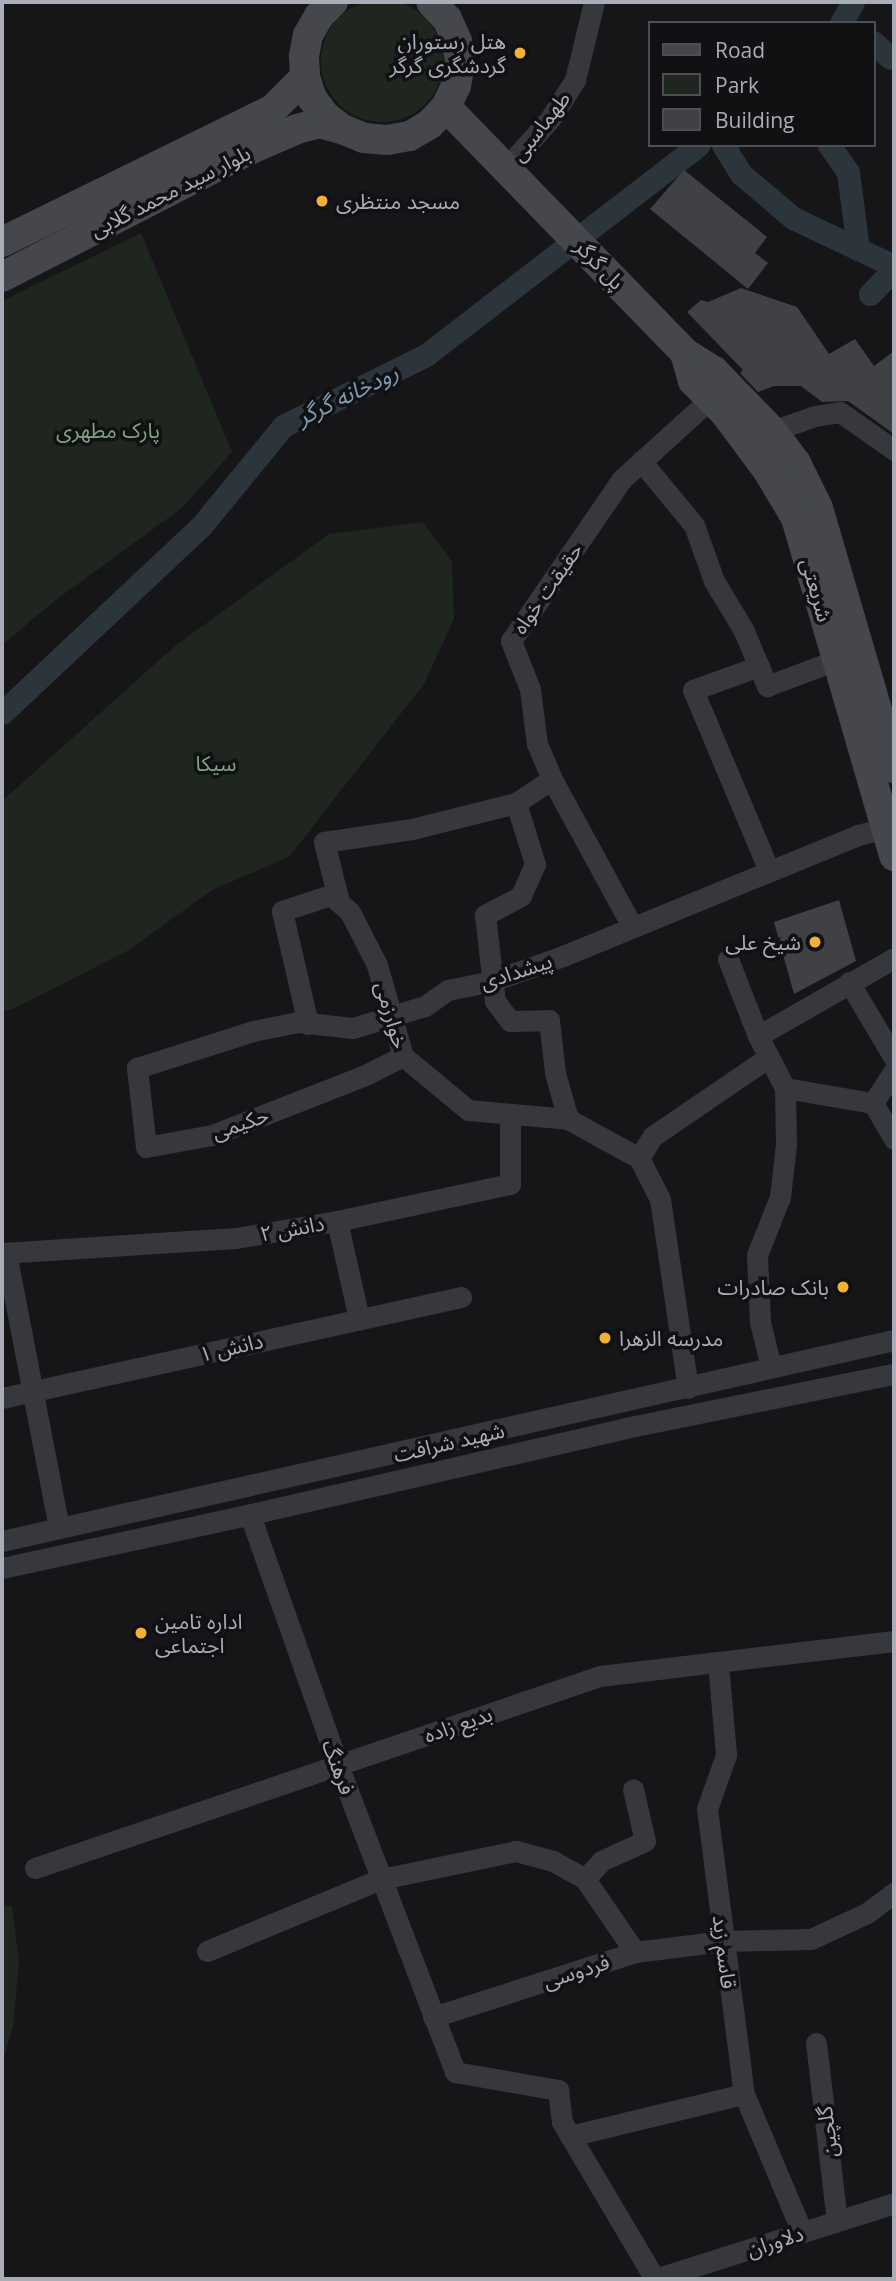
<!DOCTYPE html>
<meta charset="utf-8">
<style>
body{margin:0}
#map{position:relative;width:896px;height:2281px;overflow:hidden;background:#161618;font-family:"Open Sans","Noto Sans Arabic",sans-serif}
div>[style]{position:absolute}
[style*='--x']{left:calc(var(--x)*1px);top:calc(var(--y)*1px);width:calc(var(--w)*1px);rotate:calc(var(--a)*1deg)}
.green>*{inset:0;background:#1e261f}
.round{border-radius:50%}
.canal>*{height:23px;margin:-11.5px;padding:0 11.5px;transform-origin:11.5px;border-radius:11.5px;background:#2c353c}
.building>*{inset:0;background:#404145}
.minor>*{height:21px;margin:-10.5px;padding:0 10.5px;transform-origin:10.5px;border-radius:10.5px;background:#37383d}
.secondary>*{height:30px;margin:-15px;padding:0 15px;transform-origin:15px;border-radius:15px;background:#45474d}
.dots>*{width:19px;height:19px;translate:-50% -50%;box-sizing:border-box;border:4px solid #111113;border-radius:50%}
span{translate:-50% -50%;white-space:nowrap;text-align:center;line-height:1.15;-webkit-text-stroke:7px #111113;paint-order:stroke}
.poi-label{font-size:21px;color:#a8adb8}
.right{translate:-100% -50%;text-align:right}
.left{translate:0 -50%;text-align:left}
.street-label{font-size:21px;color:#a8adb8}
.park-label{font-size:21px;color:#7fa381}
.water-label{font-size:23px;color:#7f9bb3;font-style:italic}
.frame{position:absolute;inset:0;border:4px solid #a8adb8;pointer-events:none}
.legend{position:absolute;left:648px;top:21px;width:228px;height:126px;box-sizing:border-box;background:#111113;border:2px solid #4d4f55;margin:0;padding:9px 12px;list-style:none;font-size:21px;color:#a8adb8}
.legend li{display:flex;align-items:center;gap:14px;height:35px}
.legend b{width:35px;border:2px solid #4d4f55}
</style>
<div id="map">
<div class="green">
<div class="round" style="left:321px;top:0;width:122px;height:122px"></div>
<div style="clip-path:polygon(141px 233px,232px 452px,182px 508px,57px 599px,2px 645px,2px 301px)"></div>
<div style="clip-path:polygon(423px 522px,452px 562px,454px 619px,424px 684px,289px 857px,212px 890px,129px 950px,17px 1007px,2px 1012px,2px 801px,175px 646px,329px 534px)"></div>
<div style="clip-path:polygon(2px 1905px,12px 1906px,19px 1961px,13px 2027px,2px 2063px)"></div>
</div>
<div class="canal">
<div style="--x:841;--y:23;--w:24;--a:-60"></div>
<div style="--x:873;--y:42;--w:23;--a:43"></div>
<div style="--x:723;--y:145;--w:34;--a:58"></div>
<div style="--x:741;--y:174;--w:68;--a:40.2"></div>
<div style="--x:793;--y:218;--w:112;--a:25.4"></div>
<div style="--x:829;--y:145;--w:33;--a:55"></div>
<div style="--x:848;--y:172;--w:78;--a:82.6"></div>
<div style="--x:870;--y:294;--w:35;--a:-46"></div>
<div style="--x:2;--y:713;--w:274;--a:-43.2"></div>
<div style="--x:202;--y:525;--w:128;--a:-50.7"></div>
<div style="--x:283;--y:426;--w:160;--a:-26.4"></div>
<div style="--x:426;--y:355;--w:344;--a:-37.6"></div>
</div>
<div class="building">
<div style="clip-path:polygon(684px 170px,767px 237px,755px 253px,768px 263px,748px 289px,650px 209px)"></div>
<div style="clip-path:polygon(741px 288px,797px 307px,829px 354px,855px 339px,874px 366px,894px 351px,894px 434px,848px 401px,822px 402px,801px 386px,774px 386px,758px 392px,740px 373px,743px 370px,687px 312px,701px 300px,708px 302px)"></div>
<div style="clip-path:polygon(839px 900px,856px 961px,794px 994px,774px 922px)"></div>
</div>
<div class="minor">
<div style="--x:505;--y:169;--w:67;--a:-48"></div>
<div style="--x:550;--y:119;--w:46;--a:-57.3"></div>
<div style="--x:575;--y:80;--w:80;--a:-76.3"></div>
<div style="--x:772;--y:431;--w:46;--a:-19.2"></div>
<div style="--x:815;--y:416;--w:25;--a:-9"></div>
<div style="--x:840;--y:412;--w:66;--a:35.1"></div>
<div style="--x:641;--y:461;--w:83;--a:50.4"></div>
<div style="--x:694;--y:525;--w:59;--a:70.3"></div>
<div style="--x:714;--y:581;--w:58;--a:59"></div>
<div style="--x:744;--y:631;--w:60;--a:67.3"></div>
<div style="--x:767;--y:686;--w:74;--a:-20.6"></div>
<div style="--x:759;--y:666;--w:70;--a:160"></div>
<div style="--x:693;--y:690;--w:196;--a:67.2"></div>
<div style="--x:552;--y:779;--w:43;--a:146.3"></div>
<div style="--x:516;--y:803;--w:64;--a:72.7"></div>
<div style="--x:535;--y:864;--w:35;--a:114"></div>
<div style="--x:521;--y:896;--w:41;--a:152.2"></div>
<div style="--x:485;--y:915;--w:87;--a:83.4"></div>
<div style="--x:495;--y:1001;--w:25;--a:53"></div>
<div style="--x:510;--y:1021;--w:39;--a:-1"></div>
<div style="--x:549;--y:1020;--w:53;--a:83.5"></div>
<div style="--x:555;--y:1073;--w:48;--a:74.2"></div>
<div style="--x:339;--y:902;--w:62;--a:-104"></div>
<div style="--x:324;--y:842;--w:89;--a:-8.4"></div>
<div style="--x:412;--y:829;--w:107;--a:-14"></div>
<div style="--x:632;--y:926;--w:167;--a:-118.6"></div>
<div style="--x:552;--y:779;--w:38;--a:-113"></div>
<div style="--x:537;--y:744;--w:55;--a:-97.3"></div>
<div style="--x:530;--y:689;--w:52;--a:-111.6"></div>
<div style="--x:511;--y:641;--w:196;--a:-55.6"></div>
<div style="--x:622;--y:479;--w:118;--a:-42.2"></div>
<div style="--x:728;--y:959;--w:83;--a:68.7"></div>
<div style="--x:758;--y:1036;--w:59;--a:62.6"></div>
<div style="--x:785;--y:1088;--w:57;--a:89"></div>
<div style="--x:786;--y:1145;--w:52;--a:96.6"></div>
<div style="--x:780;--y:1197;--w:62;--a:111.6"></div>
<div style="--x:757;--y:1255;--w:67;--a:87.4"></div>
<div style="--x:760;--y:1322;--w:46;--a:76.3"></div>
<div style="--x:849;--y:982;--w:88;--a:59.4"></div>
<div style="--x:308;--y:1024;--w:116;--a:-103"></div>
<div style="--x:282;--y:911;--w:52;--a:-18.1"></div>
<div style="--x:331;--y:895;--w:25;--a:42"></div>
<div style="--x:350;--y:912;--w:59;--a:63"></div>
<div style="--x:377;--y:965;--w:95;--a:74.1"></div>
<div style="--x:403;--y:1056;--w:85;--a:39.7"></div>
<div style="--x:468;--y:1110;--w:100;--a:5.1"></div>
<div style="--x:568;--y:1119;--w:81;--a:28.8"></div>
<div style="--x:639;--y:1158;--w:46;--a:62.9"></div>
<div style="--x:660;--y:1199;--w:191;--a:81.6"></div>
<div style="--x:758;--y:1036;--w:157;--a:-29.8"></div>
<div style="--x:403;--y:1056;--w:39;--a:153"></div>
<div style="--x:368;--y:1074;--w:168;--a:158.6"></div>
<div style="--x:212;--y:1135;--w:67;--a:169.7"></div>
<div style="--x:146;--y:1147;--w:80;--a:-96.5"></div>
<div style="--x:137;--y:1068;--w:122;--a:-17.7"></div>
<div style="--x:253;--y:1031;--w:46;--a:-11.3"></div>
<div style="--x:298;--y:1022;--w:55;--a:6.2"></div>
<div style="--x:353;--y:1028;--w:75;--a:-17"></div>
<div style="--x:425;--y:1006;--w:28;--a:-35"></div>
<div style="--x:448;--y:990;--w:45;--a:-11.6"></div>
<div style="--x:492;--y:981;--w:75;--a:-19.4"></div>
<div style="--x:563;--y:956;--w:319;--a:-22.3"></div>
<div style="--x:858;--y:835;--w:29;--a:-14"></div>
<div style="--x:785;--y:1088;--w:89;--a:9.7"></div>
<div style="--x:873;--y:1103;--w:42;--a:59.7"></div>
<div style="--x:873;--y:1103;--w:38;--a:-57"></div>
<div style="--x:639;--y:1158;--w:26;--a:-58"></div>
<div style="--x:653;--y:1136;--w:140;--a:-34.3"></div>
<div style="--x:337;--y:1221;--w:100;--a:77.3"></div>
<div style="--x:2;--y:1253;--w:234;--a:-3.7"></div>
<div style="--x:236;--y:1238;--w:102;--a:-9.6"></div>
<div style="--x:337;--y:1221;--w:177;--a:-12.1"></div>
<div style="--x:510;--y:1184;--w:70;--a:-90"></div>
<div style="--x:6;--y:1253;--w:280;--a:79.1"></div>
<div style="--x:2;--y:1398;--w:470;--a:-12.4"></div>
<div style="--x:250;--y:1515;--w:265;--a:70.6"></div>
<div style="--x:338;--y:1765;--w:329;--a:69.1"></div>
<div style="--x:455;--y:2072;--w:105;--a:9.9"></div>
<div style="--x:558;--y:2090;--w:32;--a:83"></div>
<div style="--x:562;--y:2122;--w:182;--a:59.4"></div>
<div style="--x:655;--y:2279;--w:251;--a:-17.6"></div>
<div style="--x:2;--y:1541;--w:914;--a:-12.7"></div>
<div style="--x:2;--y:1568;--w:255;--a:-12.2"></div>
<div style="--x:251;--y:1514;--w:384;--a:-12.9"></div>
<div style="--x:625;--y:1428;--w:274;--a:-11.4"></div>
<div style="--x:718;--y:1663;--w:92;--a:85"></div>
<div style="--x:726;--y:1755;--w:57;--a:109.4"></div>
<div style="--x:707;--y:1809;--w:249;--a:82.6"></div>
<div style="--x:739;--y:2056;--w:38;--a:83"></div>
<div style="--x:744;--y:2094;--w:150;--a:67.2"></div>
<div style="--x:35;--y:1868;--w:597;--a:-18.77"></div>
<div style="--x:600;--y:1676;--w:296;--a:-6.8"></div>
<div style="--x:585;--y:1879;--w:24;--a:-48"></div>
<div style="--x:601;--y:1861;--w:48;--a:-24.4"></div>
<div style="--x:645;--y:1841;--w:53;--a:-103"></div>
<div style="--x:207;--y:1951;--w:188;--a:-22.5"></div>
<div style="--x:381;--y:1879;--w:138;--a:-11.7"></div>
<div style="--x:516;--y:1851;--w:38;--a:15"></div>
<div style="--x:553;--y:1861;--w:37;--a:29"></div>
<div style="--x:585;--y:1879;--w:88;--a:55.6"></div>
<div style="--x:433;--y:2017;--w:212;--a:-17.8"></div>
<div style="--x:635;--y:1952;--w:89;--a:-7.1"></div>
<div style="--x:723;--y:1941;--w:88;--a:-1.3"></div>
<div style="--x:811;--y:1939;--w:62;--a:-24.9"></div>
<div style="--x:867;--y:1913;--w:34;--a:-37"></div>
<div style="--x:816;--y:2043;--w:179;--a:83.3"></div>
<div style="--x:570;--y:2136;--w:179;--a:-13.6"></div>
</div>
<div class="secondary">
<div style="--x:333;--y:2;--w:20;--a:135"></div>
<div style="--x:319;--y:16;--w:22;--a:120"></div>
<div style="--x:308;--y:35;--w:21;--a:101"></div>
<div style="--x:304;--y:56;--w:21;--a:87"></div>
<div style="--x:305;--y:77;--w:22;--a:72"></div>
<div style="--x:312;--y:98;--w:22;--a:54"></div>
<div style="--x:325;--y:116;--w:21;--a:37"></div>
<div style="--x:342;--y:129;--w:24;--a:22"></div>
<div style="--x:364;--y:138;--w:23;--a:5"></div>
<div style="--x:387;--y:140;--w:23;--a:-10"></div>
<div style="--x:410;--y:136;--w:23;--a:-31"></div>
<div style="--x:430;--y:124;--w:23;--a:-47"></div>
<div style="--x:446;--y:107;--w:23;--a:-65"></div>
<div style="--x:456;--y:86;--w:23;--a:-80"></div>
<div style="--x:460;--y:63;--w:22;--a:-98"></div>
<div style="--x:457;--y:41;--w:24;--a:-114"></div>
<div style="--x:447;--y:19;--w:23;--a:-133"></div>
<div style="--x:446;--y:107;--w:343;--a:45.8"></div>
<div style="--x:685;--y:353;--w:34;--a:32"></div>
<div style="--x:714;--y:371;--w:83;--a:46"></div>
<div style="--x:772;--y:431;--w:40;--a:53"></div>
<div style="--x:796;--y:463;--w:50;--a:63.9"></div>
<div style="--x:818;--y:508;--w:271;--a:73.7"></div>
<div style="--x:2;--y:242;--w:302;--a:-26.1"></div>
<div style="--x:273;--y:109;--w:45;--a:-45"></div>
<div style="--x:2;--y:277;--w:278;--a:-27.2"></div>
<div style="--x:249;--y:150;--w:52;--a:-23.6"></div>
<div style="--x:297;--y:129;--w:23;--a:-15"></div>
<div style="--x:319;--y:123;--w:24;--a:15"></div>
<div style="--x:685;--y:353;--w:29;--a:74"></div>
<div style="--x:693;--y:381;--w:45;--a:45"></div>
<div style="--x:725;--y:413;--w:72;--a:53.4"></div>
<div style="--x:768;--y:471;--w:55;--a:59.2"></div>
<div style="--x:796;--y:518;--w:352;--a:73.8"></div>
</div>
<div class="dots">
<div style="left:520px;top:53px;background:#f2b134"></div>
<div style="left:322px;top:201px;background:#f2b134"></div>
<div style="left:815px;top:942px;background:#f2b134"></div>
<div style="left:843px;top:1287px;background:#f2b134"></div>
<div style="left:605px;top:1338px;background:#f2b134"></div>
<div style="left:141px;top:1633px;background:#f2b134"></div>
</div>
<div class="poi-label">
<span class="right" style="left:506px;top:53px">هتل رستوران<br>گردشگری گرگر</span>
<span class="left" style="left:336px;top:201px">مسجد منتظری</span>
<span class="right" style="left:801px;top:942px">شیخ علی</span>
<span class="right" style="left:829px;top:1287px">بانک صادرات</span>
<span class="left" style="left:619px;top:1338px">مدرسه الزهرا</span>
<span class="left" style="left:155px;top:1633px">اداره تامین<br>اجتماعی</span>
</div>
<div class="street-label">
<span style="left:540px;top:126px;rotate:-52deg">طهماسبی</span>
<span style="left:170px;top:191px;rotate:-27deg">بلوار سید محمد گلابی</span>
<span style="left:600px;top:264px;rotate:46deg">پل گرگر</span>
<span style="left:547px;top:588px;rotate:-55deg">حقیقت خواه</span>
<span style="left:817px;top:590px;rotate:74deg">شریعتی</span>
<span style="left:516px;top:971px;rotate:-18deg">پیشدادی</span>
<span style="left:392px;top:1015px;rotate:74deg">خوارزمی</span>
<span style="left:240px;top:1123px;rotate:-19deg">حکیمی</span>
<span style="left:292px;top:1228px;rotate:-10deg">دانش ۲</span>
<span style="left:231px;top:1347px;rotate:-13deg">دانش ۱</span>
<span style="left:449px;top:1442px;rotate:-13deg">شهید شرافت</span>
<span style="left:458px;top:1724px;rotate:-19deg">بدیع زاده</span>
<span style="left:339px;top:1767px;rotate:70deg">فرهنگ</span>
<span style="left:725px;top:1952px;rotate:83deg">قاسم زید</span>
<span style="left:576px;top:1971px;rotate:-18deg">فردوسی</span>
<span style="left:827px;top:2132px;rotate:-97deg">گلچین</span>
<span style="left:775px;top:2241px;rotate:-18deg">دلاوران</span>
</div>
<div class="park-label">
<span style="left:108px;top:430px">پارک مطهری</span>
<span style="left:216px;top:763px">سیکا</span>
</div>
<div class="water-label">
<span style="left:347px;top:394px;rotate:-26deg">رودخانه گرگر</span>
</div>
<div class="frame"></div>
<ul class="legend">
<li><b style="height:9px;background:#45474d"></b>Road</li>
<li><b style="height:19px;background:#1e261f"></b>Park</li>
<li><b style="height:19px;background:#404145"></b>Building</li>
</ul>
</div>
